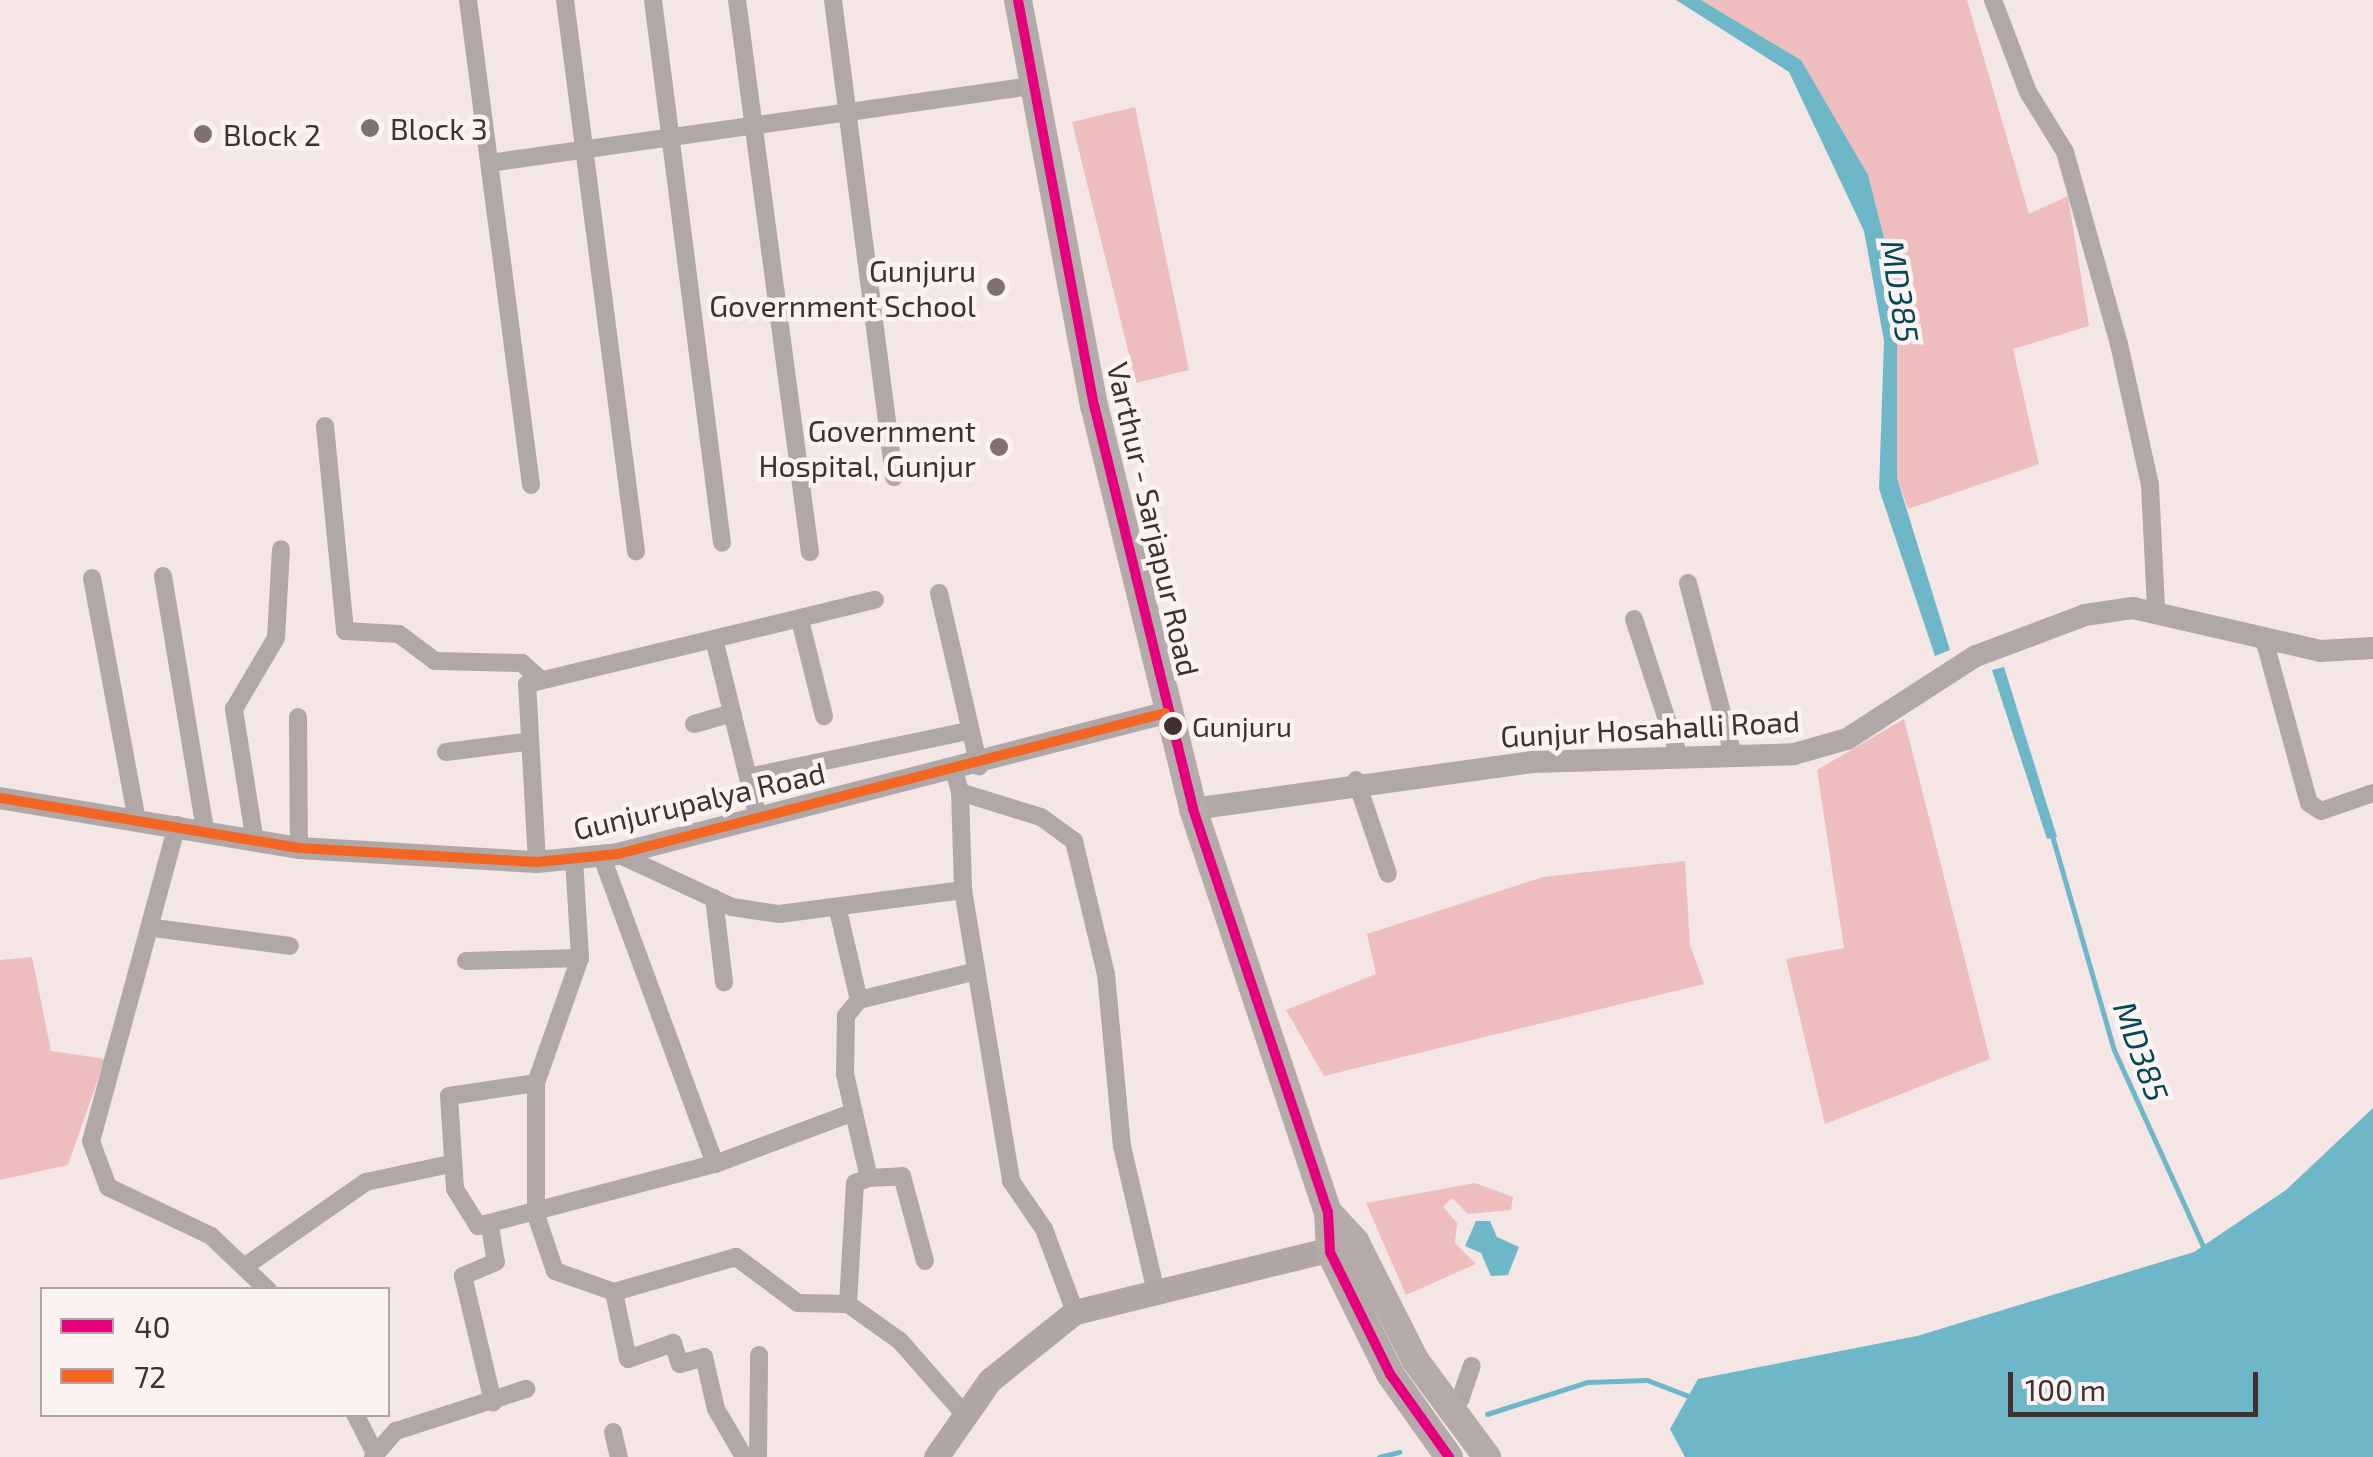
<!DOCTYPE html>
<style>
body{margin:0}
#map{position:relative;width:2373px;height:1457px;overflow:hidden;background:#f4e6e5;font-family:"Exo 2",sans-serif}
div>[style]{position:absolute}
[style*='--x']{left:calc(var(--x)*1px);top:calc(var(--y)*1px);width:calc(var(--w)*1px);rotate:calc(var(--a)*1deg)}
.green>*{inset:0;background:#edbebd}
.water>*{inset:0;background:#6eb7c9}
.stream>*{height:5px;margin:-2.5px;padding:0 2.5px;transform-origin:2.5px;border-radius:2.5px;background:#6eb7c9}
.minor>*{height:18px;margin:-9px;padding:0 9px;transform-origin:9px;border-radius:9px;background:#b0a8a7}
.tertiary>*{height:22px;margin:-11px;padding:0 11px;transform-origin:11px;border-radius:11px;background:#b0a8a7}
.secondary>*{height:25px;margin:-12.5px;padding:0 12.5px;transform-origin:12.5px;border-radius:12.5px;background:#b0a6a5}
.primary>*{height:28px;margin:-14px;padding:0 14px;transform-origin:14px;border-radius:14px;background:#b4aaa9}
.bus-1>*{height:10px;margin:-5px;padding:0 5px;transform-origin:5px;border-radius:5px;background:#e5007d}
.bus-2>*{height:10px;margin:-5px;padding:0 5px;transform-origin:5px;border-radius:5px;background:#f26522}
.dots>*{width:28px;height:28px;translate:-50% -50%;box-sizing:border-box;border:5px solid #fbf2f2;border-radius:50%}
span{translate:-50% -50%;white-space:nowrap;text-align:center;line-height:1.15;-webkit-text-stroke:9px #fbf2f2;paint-order:stroke}
.bus-label{font-size:28px;color:#413030}
.left{translate:0 -50%;text-align:left}
.poi-label{font-size:30px;color:#413030}
.right{translate:-100% -50%;text-align:right}
.street-label{font-size:30px;color:#413030}
.water-label{font-size:32px;color:#044755;font-style:italic}
.legend{position:absolute;left:40px;top:1287px;width:350px;height:130px;box-sizing:border-box;background:#fbf2f2;border:2px solid #b1a4a4;margin:0;padding:12px 18px;list-style:none;font-size:30px;color:#413030}
.legend li{display:flex;align-items:center;gap:20px;height:50px}
.legend b{width:50px;border:2px solid #b1a4a4}
.scale{position:absolute;left:2008px;top:1372px;width:250px;height:45px;box-sizing:border-box;border:5px solid #413030;border-top:0;padding-left:12px;font-size:30px;line-height:35px;white-space:nowrap;color:#413030;-webkit-text-stroke:8px #fbf2f2;paint-order:stroke}
</style>
<div id="map">
<div class="green">
<div style="clip-path:polygon(1701px 0,1967px 0,2029px 214px,2068px 196px,2089px 326px,2013px 349px,2039px 464px,1908px 509px,1897px 478px,1897px 289px,1801px 60px)"></div>
<div style="clip-path:polygon(1135px 107px,1189px 370px,1136px 383px,1072px 122px)"></div>
<div style="clip-path:polygon(1904px 719px,1990px 1059px,1825px 1124px,1786px 959px,1844px 948px,1817px 770px)"></div>
<div style="clip-path:polygon(1685px 861px,1690px 945px,1704px 984px,1324px 1076px,1286px 1010px,1376px 974px,1367px 934px,1543px 877px)"></div>
<div style="clip-path:polygon(32px 957px,51px 1051px,105px 1059px,68px 1165px,0 1180px,0 960px)"></div>
<div style="clip-path:polygon(1475px 1183px,1513px 1197px,1511px 1210px,1468px 1214px,1452px 1198px,1443px 1207px,1457px 1223px,1455px 1243px,1476px 1264px,1406px 1295px,1366px 1203px)"></div>
</div>
<div class="water">
<div style="clip-path:polygon(1676px 0,1701px 0,1801px 60px,1868px 175px,1897px 289px,1897px 478px,1950px 650px,1935px 656px,1879px 489px,1884px 341px,1864px 231px,1789px 72px)"></div>
<div style="clip-path:polygon(2004px 667px,2057px 837px,2047px 839px,1992px 670px)"></div>
<div style="clip-path:polygon(2373px 1108px,2373px 1457px,1685px 1457px,1670px 1429px,1698px 1379px,1917px 1336px,2194px 1252px,2286px 1190px)"></div>
<div style="clip-path:polygon(1476px 1221px,1490px 1221px,1497px 1237px,1519px 1247px,1508px 1275px,1491px 1276px,1481px 1253px,1465px 1246px)"></div>
</div>
<div class="stream">
<div style="--x:2051;--y:832;--w:227;--a:73.9"></div>
<div style="--x:2114;--y:1050;--w:221;--a:65.6"></div>
<div style="--x:1487;--y:1414;--w:105;--a:-17.7"></div>
<div style="--x:1587;--y:1382;--w:60;--a:-1.9"></div>
<div style="--x:1647;--y:1380;--w:47;--a:21.1"></div>
<div style="--x:1379;--y:1457;--w:21;--a:-14"></div>
</div>
<div class="minor">
<div style="--x:468;--y:0;--w:489;--a:82.6"></div>
<div style="--x:565;--y:0;--w:556;--a:82.66"></div>
<div style="--x:653;--y:0;--w:547;--a:82.76"></div>
<div style="--x:737;--y:0;--w:557;--a:82.47"></div>
<div style="--x:833;--y:0;--w:481;--a:82.7"></div>
<div style="--x:1993;--y:0;--w:98;--a:69.2"></div>
<div style="--x:2028;--y:92;--w:70;--a:58.3"></div>
<div style="--x:2065;--y:152;--w:199;--a:74.3"></div>
<div style="--x:2119;--y:344;--w:144;--a:77.6"></div>
<div style="--x:2150;--y:485;--w:124;--a:87.2"></div>
<div style="--x:490;--y:163;--w:546;--a:-8.1"></div>
<div style="--x:325;--y:426;--w:206;--a:84.4"></div>
<div style="--x:345;--y:631;--w:54;--a:3.2"></div>
<div style="--x:399;--y:634;--w:45;--a:36.9"></div>
<div style="--x:435;--y:661;--w:87;--a:1.3"></div>
<div style="--x:522;--y:663;--w:24;--a:42"></div>
<div style="--x:163;--y:576;--w:257;--a:80.6"></div>
<div style="--x:92;--y:578;--w:242;--a:79.5"></div>
<div style="--x:1688;--y:583;--w:178;--a:75.3"></div>
<div style="--x:939;--y:593;--w:178;--a:77"></div>
<div style="--x:1634;--y:619;--w:145;--a:71.9"></div>
<div style="--x:801;--y:624;--w:95;--a:76"></div>
<div style="--x:2264;--y:639;--w:170;--a:74.7"></div>
<div style="--x:2309;--y:803;--w:14;--a:34"></div>
<div style="--x:2321;--y:811;--w:55;--a:-19.1"></div>
<div style="--x:715;--y:643;--w:180;--a:76.2"></div>
<div style="--x:298;--y:717;--w:131;--a:89.6"></div>
<div style="--x:694;--y:724;--w:40;--a:-16"></div>
<div style="--x:446;--y:752;--w:80;--a:-7.2"></div>
<div style="--x:955;--y:773;--w:20;--a:75"></div>
<div style="--x:960;--y:792;--w:85;--a:17.2"></div>
<div style="--x:1041;--y:817;--w:41;--a:36"></div>
<div style="--x:1074;--y:841;--w:137;--a:76.5"></div>
<div style="--x:1106;--y:974;--w:173;--a:84.7"></div>
<div style="--x:1122;--y:1146;--w:150;--a:76.9"></div>
<div style="--x:748;--y:777;--w:226;--a:-11.8"></div>
<div style="--x:1356;--y:780;--w:99;--a:71.2"></div>
<div style="--x:960;--y:792;--w:98;--a:88.2"></div>
<div style="--x:177;--y:825;--w:327;--a:105.2"></div>
<div style="--x:91;--y:1141;--w:49;--a:69.7"></div>
<div style="--x:108;--y:1187;--w:114;--a:25.4"></div>
<div style="--x:211;--y:1236;--w:79;--a:43.5"></div>
<div style="--x:255;--y:842;--w:135;--a:-99"></div>
<div style="--x:234;--y:709;--w:82;--a:-59.4"></div>
<div style="--x:276;--y:638;--w:89;--a:-86.8"></div>
<div style="--x:618;--y:854;--w:126;--a:24.9"></div>
<div style="--x:732;--y:907;--w:48;--a:8.5"></div>
<div style="--x:779;--y:914;--w:186;--a:-7.4"></div>
<div style="--x:963;--y:890;--w:295;--a:80.6"></div>
<div style="--x:1011;--y:1181;--w:58;--a:55.5"></div>
<div style="--x:1044;--y:1229;--w:89;--a:69.5"></div>
<div style="--x:602;--y:857;--w:327;--a:69.8"></div>
<div style="--x:715;--y:1164;--w:148;--a:-20.5"></div>
<div style="--x:574;--y:859;--w:99;--a:86.5"></div>
<div style="--x:580;--y:958;--w:133;--a:109.4"></div>
<div style="--x:536;--y:1083;--w:132;--a:90"></div>
<div style="--x:536;--y:1215;--w:59;--a:71.3"></div>
<div style="--x:555;--y:1271;--w:63;--a:19.6"></div>
<div style="--x:614;--y:1292;--w:127;--a:-16"></div>
<div style="--x:736;--y:1257;--w:77;--a:36.6"></div>
<div style="--x:798;--y:1303;--w:50;--a:1.1"></div>
<div style="--x:848;--y:1304;--w:121;--a:-86.7"></div>
<div style="--x:855;--y:1183;--w:15;--a:-20"></div>
<div style="--x:869;--y:1178;--w:107;--a:-103"></div>
<div style="--x:845;--y:1074;--w:58;--a:-89"></div>
<div style="--x:846;--y:1016;--w:21;--a:-51"></div>
<div style="--x:859;--y:1000;--w:117;--a:-13.8"></div>
<div style="--x:537;--y:862;--w:178;--a:-93.2"></div>
<div style="--x:527;--y:684;--w:358;--a:-13.6"></div>
<div style="--x:714;--y:898;--w:85;--a:83.2"></div>
<div style="--x:838;--y:910;--w:92;--a:76.9"></div>
<div style="--x:154;--y:928;--w:137;--a:7.5"></div>
<div style="--x:466;--y:961;--w:114;--a:-1.5"></div>
<div style="--x:536;--y:1083;--w:88;--a:171.5"></div>
<div style="--x:449;--y:1096;--w:93;--a:86.3"></div>
<div style="--x:455;--y:1189;--w:44;--a:58.1"></div>
<div style="--x:478;--y:1226;--w:245;--a:-14.7"></div>
<div style="--x:869;--y:1178;--w:33;--a:-3"></div>
<div style="--x:902;--y:1176;--w:88;--a:74.9"></div>
<div style="--x:490;--y:1226;--w:36;--a:81"></div>
<div style="--x:496;--y:1262;--w:36;--a:157"></div>
<div style="--x:463;--y:1276;--w:130;--a:76.6"></div>
<div style="--x:244;--y:1267;--w:149;--a:-34.9"></div>
<div style="--x:366;--y:1182;--w:86;--a:-12.1"></div>
<div style="--x:614;--y:1292;--w:68;--a:78.2"></div>
<div style="--x:628;--y:1359;--w:48;--a:-19.6"></div>
<div style="--x:673;--y:1343;--w:22;--a:72"></div>
<div style="--x:680;--y:1364;--w:25;--a:-16"></div>
<div style="--x:704;--y:1357;--w:53;--a:77"></div>
<div style="--x:716;--y:1409;--w:56;--a:59.7"></div>
<div style="--x:848;--y:1304;--w:64;--a:35.4"></div>
<div style="--x:900;--y:1341;--w:100;--a:48.7"></div>
<div style="--x:1444;--y:1404;--w:16;--a:-14"></div>
<div style="--x:1460;--y:1400;--w:36;--a:-71"></div>
<div style="--x:355;--y:1414;--w:38;--a:63"></div>
<div style="--x:613;--y:1432;--w:26;--a:77"></div>
<div style="--x:373;--y:1457;--w:35;--a:-49"></div>
<div style="--x:396;--y:1431;--w:137;--a:-17.9"></div>
<div style="--x:758;--y:1457;--w:102;--a:-89.4"></div>
</div>
<div class="tertiary">
<div style="--x:0;--y:798;--w:303;--a:9.5"></div>
<div style="--x:299;--y:848;--w:238;--a:3.4"></div>
<div style="--x:537;--y:862;--w:81;--a:-5.6"></div>
<div style="--x:618;--y:854;--w:565;--a:-14.45"></div>
<div style="--x:1193;--y:809;--w:342;--a:-7.9"></div>
<div style="--x:1532;--y:762;--w:262;--a:-1.7"></div>
<div style="--x:1794;--y:754;--w:55;--a:-15.8"></div>
<div style="--x:1847;--y:739;--w:153;--a:-32.8"></div>
<div style="--x:1976;--y:656;--w:116;--a:-20.6"></div>
<div style="--x:2085;--y:615;--w:49;--a:-8.3"></div>
<div style="--x:2133;--y:608;--w:192;--a:12.9"></div>
<div style="--x:2320;--y:651;--w:53;--a:-3.2"></div>
</div>
<div class="secondary">
<div style="--x:936;--y:1457;--w:94;--a:-55"></div>
<div style="--x:990;--y:1380;--w:109;--a:-38.7"></div>
<div style="--x:1075;--y:1312;--w:281;--a:-13.8"></div>
</div>
<div class="primary">
<div style="--x:1018;--y:0;--w:412;--a:79.4"></div>
<div style="--x:1094;--y:405;--w:416;--a:76.2"></div>
<div style="--x:1193;--y:809;--w:425;--a:71.5"></div>
<div style="--x:1328;--y:1212;--w:40;--a:87.1"></div>
<div style="--x:1330;--y:1252;--w:136;--a:63.8"></div>
<div style="--x:1390;--y:1374;--w:102;--a:54.6"></div>
<div style="--x:1328;--y:1212;--w:40;--a:47"></div>
<div style="--x:1355;--y:1241;--w:133;--a:63.2"></div>
<div style="--x:1415;--y:1360;--w:121;--a:53.4"></div>
</div>
<div class="bus-1">
<div style="--x:1018;--y:0;--w:412;--a:79.4"></div>
<div style="--x:1094;--y:405;--w:416;--a:76.2"></div>
<div style="--x:1193;--y:809;--w:425;--a:71.5"></div>
<div style="--x:1328;--y:1212;--w:40;--a:87.1"></div>
<div style="--x:1330;--y:1252;--w:136;--a:63.8"></div>
<div style="--x:1390;--y:1374;--w:102;--a:54.6"></div>
</div>
<div class="bus-2">
<div style="--x:0;--y:798;--w:303;--a:9.5"></div>
<div style="--x:299;--y:848;--w:238;--a:3.4"></div>
<div style="--x:537;--y:862;--w:81;--a:-5.6"></div>
<div style="--x:618;--y:854;--w:565;--a:-14.45"></div>
</div>
<div class="dots">
<div style="left:370px;top:128px;background:#80706f"></div>
<div style="left:203px;top:134px;background:#80706f"></div>
<div style="left:996px;top:287px;background:#80706f"></div>
<div style="left:999px;top:447px;background:#80706f"></div>
<div style="left:1173px;top:726px;background:#413030"></div>
</div>
<div class="bus-label">
<span class="left" style="left:1192px;top:726px">Gunjuru</span>
</div>
<div class="poi-label">
<span class="left" style="left:390px;top:128px">Block 3</span>
<span class="left" style="left:223px;top:134px">Block 2</span>
<span class="right" style="left:976px;top:287px">Gunjuru<br>Government School</span>
<span class="right" style="left:976px;top:447px">Government<br>Hospital, Gunjur</span>
</div>
<div class="street-label">
<span style="left:1154px;top:519px;rotate:77deg">Varthur - Sarjapur Road</span>
<span style="left:1650px;top:728px;rotate:-3deg">Gunjur Hosahalli Road</span>
<span style="left:699px;top:800px;rotate:-13deg">Gunjurupalya Road</span>
</div>
<div class="water-label">
<span style="left:1901px;top:291px;rotate:81deg">MD385</span>
<span style="left:2142px;top:1051px;rotate:70deg">MD385</span>
</div>
<ul class="legend">
<li><b style="height:12px;background:#e5007d"></b>40</li>
<li><b style="height:12px;background:#f26522"></b>72</li>
</ul>
<div class="scale">100 m</div>
</div>
